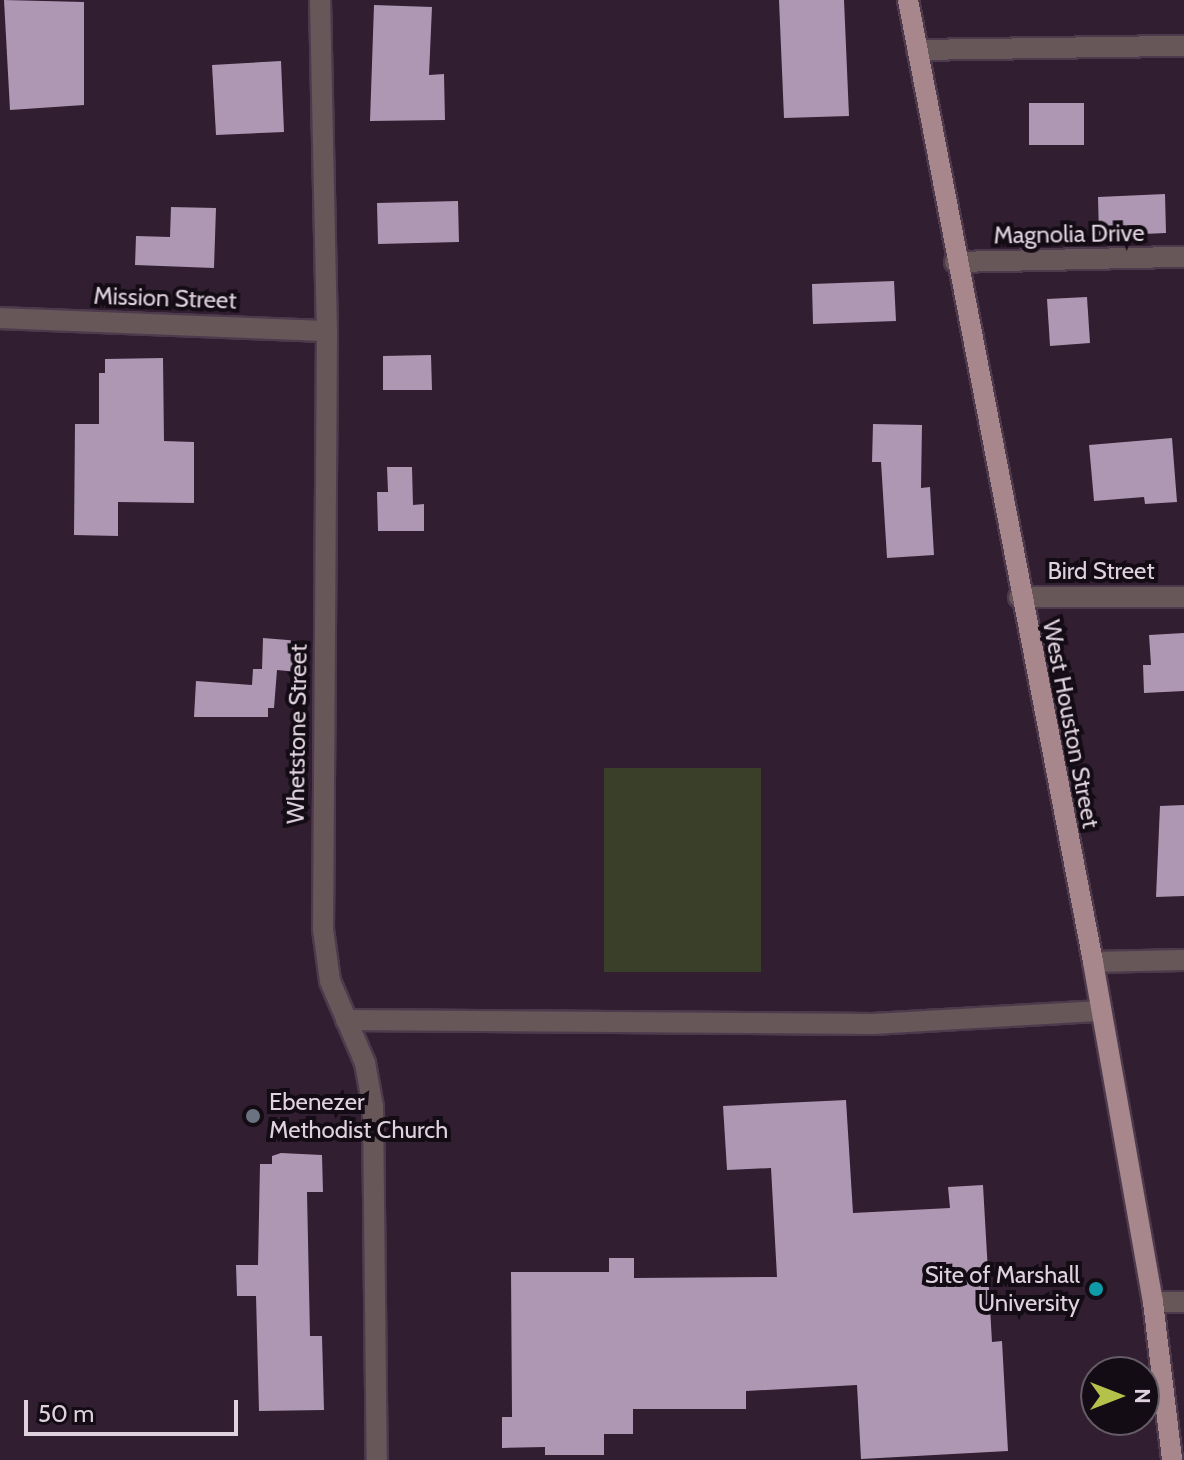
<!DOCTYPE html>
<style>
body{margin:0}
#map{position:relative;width:1184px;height:1460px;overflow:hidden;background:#311e31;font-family:Cabin,sans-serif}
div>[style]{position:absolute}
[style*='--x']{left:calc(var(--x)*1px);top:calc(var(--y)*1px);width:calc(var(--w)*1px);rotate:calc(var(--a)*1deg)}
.green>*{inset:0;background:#393f29}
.building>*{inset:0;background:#ad97b2}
.roads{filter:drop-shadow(2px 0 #4d3b4d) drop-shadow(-2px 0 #4d3b4d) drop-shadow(0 2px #4d3b4d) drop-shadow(0 -2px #4d3b4d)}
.minor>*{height:20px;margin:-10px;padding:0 10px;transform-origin:10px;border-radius:10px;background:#675759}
.major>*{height:20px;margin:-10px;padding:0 10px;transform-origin:10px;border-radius:10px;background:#a7878b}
.dots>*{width:22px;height:22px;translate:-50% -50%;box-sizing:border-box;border:4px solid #140c14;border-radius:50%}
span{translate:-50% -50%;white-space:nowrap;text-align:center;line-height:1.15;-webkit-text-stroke:8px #140c14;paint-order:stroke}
.street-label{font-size:24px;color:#dfd2de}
.poi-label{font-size:24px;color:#dfd2de}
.left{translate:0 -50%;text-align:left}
.right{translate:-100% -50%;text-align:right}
.north{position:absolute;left:1080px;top:1356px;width:80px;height:80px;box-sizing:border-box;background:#140c14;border:2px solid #655b65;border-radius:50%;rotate:90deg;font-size:22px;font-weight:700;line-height:32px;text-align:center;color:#dfd2de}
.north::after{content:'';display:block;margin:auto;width:28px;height:36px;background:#b5c249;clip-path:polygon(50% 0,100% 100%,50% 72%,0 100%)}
.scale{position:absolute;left:24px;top:1400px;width:214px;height:36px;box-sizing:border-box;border:4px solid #dfd2de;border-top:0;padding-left:10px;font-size:24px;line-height:28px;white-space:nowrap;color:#dfd2de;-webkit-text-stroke:6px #140c14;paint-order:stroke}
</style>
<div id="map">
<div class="green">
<div style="clip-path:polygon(604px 768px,761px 768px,761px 972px,604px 972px)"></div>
</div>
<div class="building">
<div style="clip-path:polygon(4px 0,84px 2px,84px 105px,10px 110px)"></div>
<div style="clip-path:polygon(779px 0,844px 0,849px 116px,784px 118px)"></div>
<div style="clip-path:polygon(374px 5px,432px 7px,429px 75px,444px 74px,445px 120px,370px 121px)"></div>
<div style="clip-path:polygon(281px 61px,284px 132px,216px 135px,212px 65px)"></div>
<div style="clip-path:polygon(1029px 103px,1084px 103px,1084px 145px,1029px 145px)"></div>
<div style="clip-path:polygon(1165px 194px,1166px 233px,1099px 236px,1098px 197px)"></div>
<div style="clip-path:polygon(458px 201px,459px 242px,378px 244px,377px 203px)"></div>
<div style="clip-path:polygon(171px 207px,216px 208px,214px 268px,135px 265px,136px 236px,170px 237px)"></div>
<div style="clip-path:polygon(894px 281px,896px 321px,813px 324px,812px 284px)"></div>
<div style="clip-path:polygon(1087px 297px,1090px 343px,1050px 346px,1047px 299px)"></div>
<div style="clip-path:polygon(431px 355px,432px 390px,383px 390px,383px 356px)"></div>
<div style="clip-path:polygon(163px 358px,164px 441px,194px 442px,194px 503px,118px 502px,118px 536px,74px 535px,75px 424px,99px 424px,99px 373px,105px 373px,105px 359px)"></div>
<div style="clip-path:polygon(873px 424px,922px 425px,921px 488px,930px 487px,934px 555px,887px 558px,881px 462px,872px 462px)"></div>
<div style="clip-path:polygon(1172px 438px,1177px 502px,1145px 504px,1144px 497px,1094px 501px,1089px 445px)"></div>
<div style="clip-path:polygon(387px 467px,412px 467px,413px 505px,424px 504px,424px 531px,378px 531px,377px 492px,388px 492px)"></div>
<div style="clip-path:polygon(1184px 633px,1184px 691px,1144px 693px,1143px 665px,1151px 665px,1149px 635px)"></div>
<div style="clip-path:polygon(263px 638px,300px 641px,298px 672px,277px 670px,274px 708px,268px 708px,268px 717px,194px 717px,196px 681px,252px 685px,253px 669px,262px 669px)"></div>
<div style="clip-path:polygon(1184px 805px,1184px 896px,1156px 897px,1160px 806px)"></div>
<div style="clip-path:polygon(846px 1100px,853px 1213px,950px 1208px,948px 1187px,983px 1185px,992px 1342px,1002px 1341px,1008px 1451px,861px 1459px,857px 1385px,746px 1391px,746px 1409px,633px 1409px,633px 1434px,604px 1434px,604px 1455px,545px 1455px,545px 1447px,502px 1448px,502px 1417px,512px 1417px,511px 1272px,609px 1272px,609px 1258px,634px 1258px,634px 1278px,777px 1277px,771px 1168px,727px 1170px,723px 1106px)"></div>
<div style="clip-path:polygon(281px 1153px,322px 1155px,323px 1192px,307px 1192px,310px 1336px,322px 1336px,324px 1410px,259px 1411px,256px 1296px,237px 1296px,236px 1265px,258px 1265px,260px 1164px,272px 1164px,272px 1156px)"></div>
</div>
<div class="roads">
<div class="minor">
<div style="--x:320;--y:0;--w:331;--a:88.8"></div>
<div style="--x:327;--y:331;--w:598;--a:90.38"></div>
<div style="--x:323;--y:929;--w:52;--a:82.3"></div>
<div style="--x:330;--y:981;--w:89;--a:66.9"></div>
<div style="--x:365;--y:1063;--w:45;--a:79.7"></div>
<div style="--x:373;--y:1107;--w:353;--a:89.4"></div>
<div style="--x:917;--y:50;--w:267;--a:-0.9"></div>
<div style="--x:955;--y:262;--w:229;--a:-1.3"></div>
<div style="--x:0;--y:318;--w:327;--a:2.3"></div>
<div style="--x:1019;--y:597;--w:165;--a:0"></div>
<div style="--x:1093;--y:962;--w:91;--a:-1.3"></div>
<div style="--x:346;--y:1020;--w:527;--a:0.43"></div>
<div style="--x:873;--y:1024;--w:228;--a:-3.3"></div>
<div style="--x:1153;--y:1302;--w:31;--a:0"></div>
</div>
<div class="major">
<div style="--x:908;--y:0;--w:980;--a:79.11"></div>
<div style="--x:1093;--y:962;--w:345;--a:80"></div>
<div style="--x:1153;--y:1302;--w:159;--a:83.1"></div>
</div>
</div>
<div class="dots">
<div style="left:253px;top:1116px;background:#6b7280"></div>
<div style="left:1096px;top:1289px;background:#0f9aa8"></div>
</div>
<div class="street-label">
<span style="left:1069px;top:234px;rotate:-1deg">Magnolia Drive</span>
<span style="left:165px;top:298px;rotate:2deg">Mission Street</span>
<span style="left:1101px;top:571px">Bird Street</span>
<span style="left:1071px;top:724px;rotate:79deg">West Houston Street</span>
<span style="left:297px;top:734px;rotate:-89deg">Whetstone Street</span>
</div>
<div class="poi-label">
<span class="left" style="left:269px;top:1116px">Ebenezer<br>Methodist Church</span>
<span class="right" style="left:1080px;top:1289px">Site of Marshall<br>University</span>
</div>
<div class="north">N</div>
<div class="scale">50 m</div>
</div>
